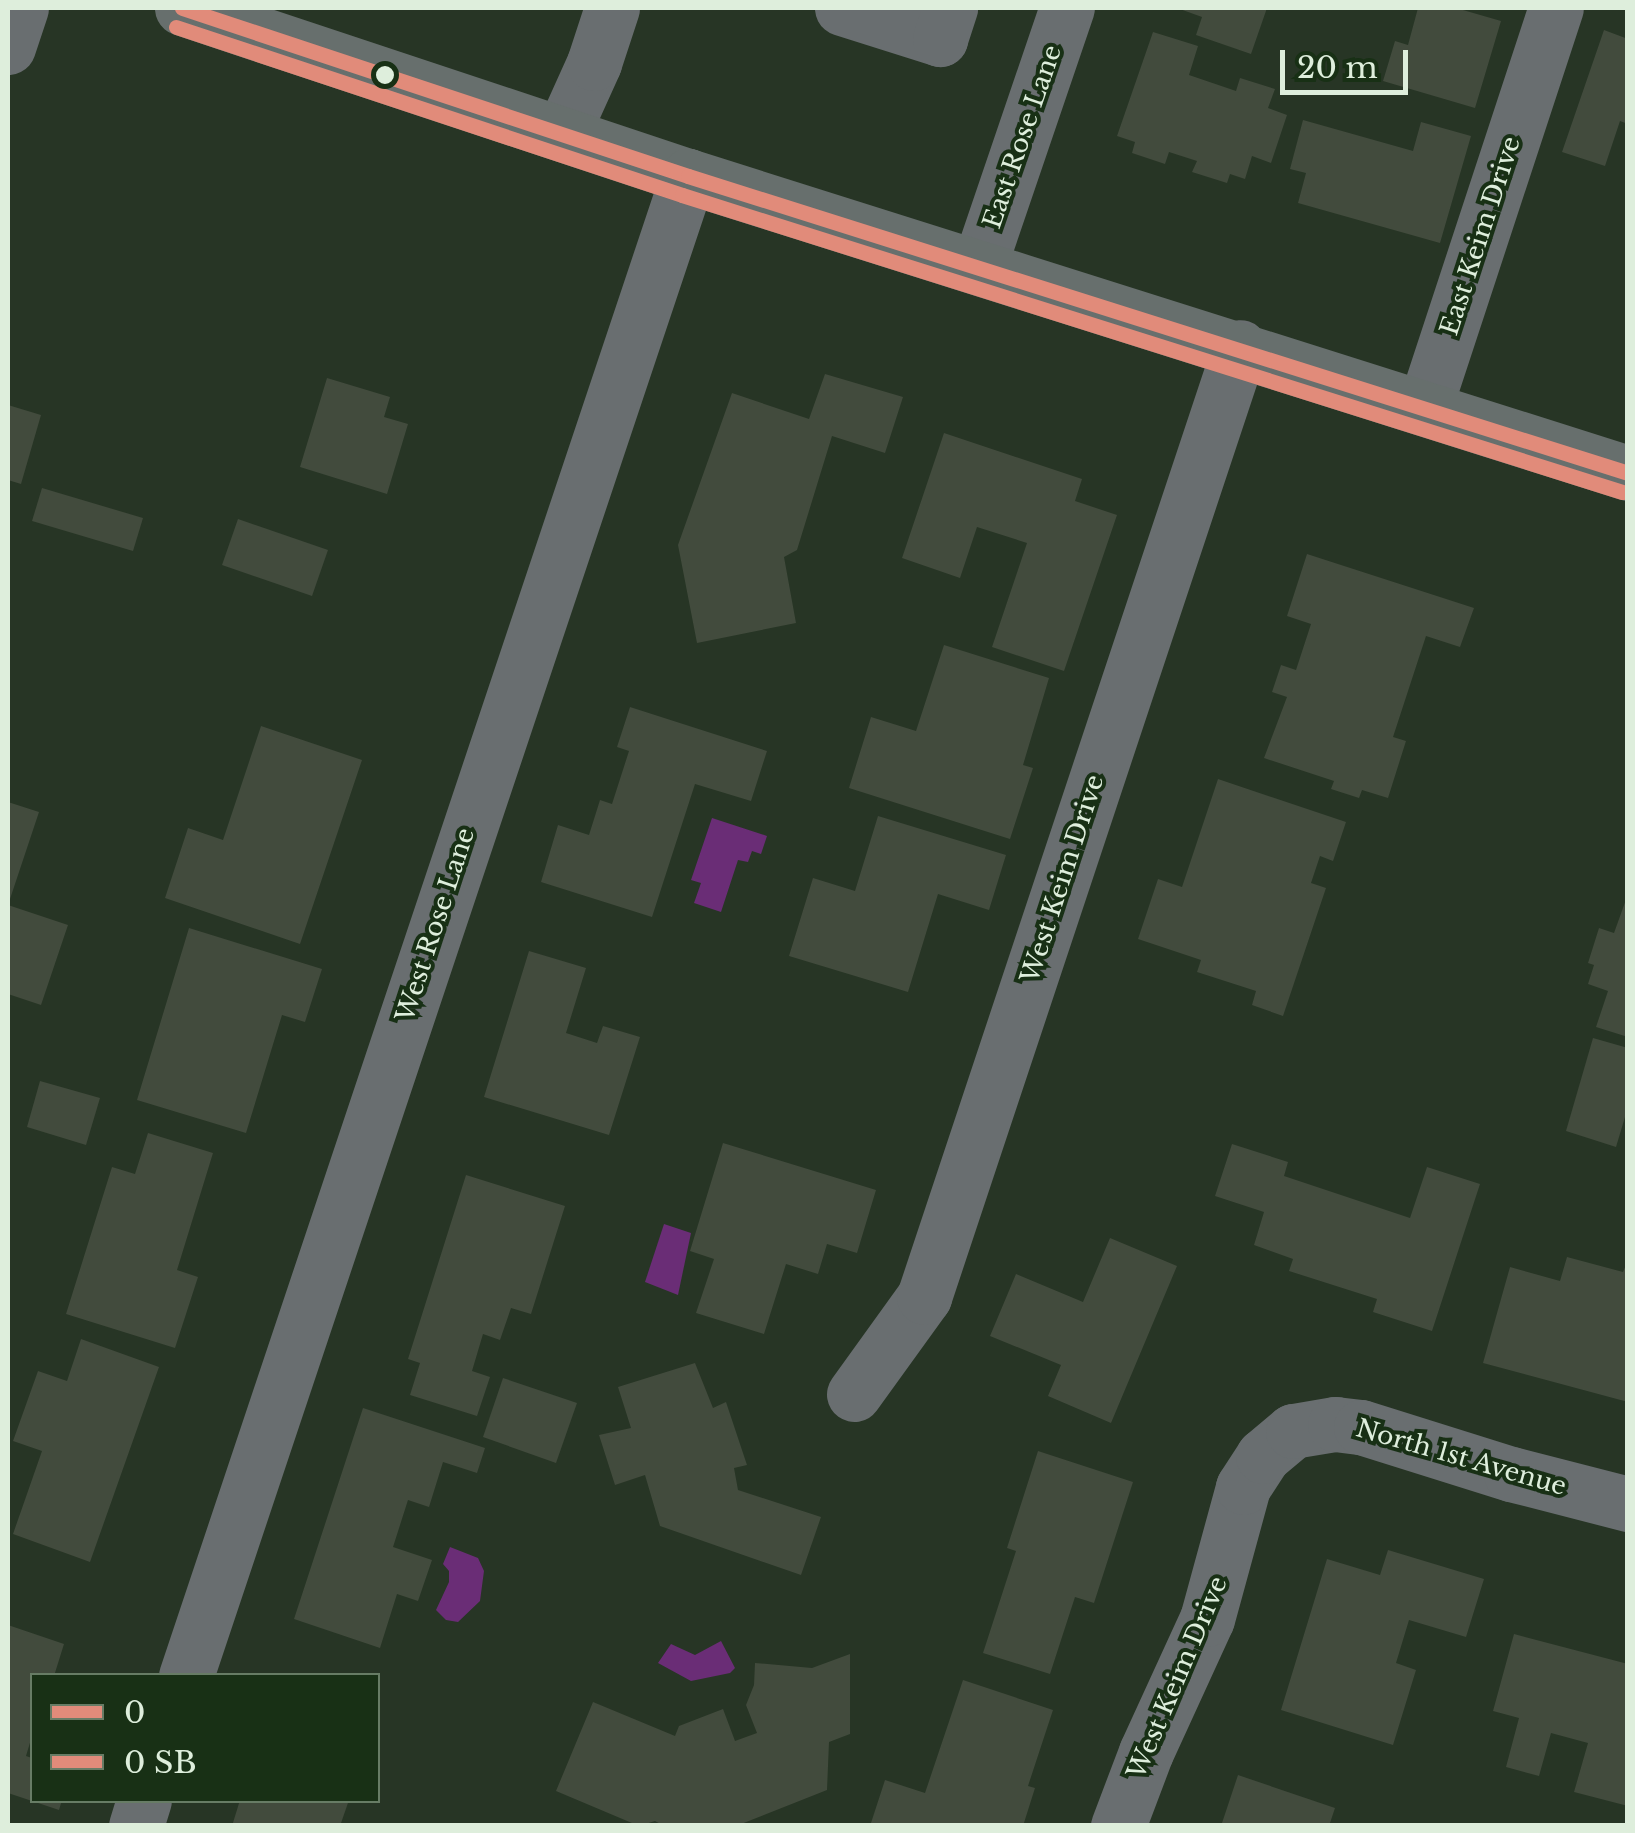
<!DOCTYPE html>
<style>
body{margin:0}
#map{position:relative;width:1635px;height:1833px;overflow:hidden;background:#273525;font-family:"Libre Baskerville",serif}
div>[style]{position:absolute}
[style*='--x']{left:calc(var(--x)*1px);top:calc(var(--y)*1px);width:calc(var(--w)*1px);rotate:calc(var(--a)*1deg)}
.water>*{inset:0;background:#6a2d76}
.building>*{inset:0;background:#424b3d}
.minor>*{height:55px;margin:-27.5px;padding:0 27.5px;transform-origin:27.5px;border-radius:27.5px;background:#696e70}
.major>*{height:55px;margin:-27.5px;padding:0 27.5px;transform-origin:27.5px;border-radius:27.5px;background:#676f6d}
.bus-1>*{height:15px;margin:-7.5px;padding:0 7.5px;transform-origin:7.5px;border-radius:7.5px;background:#e18b7a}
.bus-2>*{height:15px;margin:-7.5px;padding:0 7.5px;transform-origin:7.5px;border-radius:7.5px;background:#e18b7a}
.dots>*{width:28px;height:28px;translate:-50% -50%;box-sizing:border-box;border:5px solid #183015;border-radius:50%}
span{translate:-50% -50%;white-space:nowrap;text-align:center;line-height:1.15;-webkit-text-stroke:8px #183015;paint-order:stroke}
.street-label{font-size:25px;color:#deeedc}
.frame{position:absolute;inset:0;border:10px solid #deeedc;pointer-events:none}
.legend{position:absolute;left:30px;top:1673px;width:350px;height:130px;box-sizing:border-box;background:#183015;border:2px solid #677c65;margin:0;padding:12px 18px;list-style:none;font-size:30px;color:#deeedc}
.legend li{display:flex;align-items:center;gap:20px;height:50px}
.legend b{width:50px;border:2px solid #677c65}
.scale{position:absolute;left:1280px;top:50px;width:128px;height:45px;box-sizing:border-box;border:5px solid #deeedc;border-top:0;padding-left:12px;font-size:30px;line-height:35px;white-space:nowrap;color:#deeedc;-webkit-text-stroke:8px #183015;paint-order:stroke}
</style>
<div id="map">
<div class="water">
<div style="clip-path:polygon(712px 818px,767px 836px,761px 854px,752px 851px,748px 862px,738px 860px,721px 912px,694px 903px,701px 883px,691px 880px)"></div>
<div style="clip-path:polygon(664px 1224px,691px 1233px,678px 1295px,645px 1282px)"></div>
<div style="clip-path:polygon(450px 1547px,478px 1558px,484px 1571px,480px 1601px,458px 1622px,446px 1620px,436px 1610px,449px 1582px,449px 1571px,443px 1564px)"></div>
<div style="clip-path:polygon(721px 1641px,735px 1668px,730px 1673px,691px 1681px,658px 1663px,671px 1644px,695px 1655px)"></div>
</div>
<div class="building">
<div style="clip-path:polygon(1177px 8px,1267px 8px,1251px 54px,1196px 35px,1202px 17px)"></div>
<div style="clip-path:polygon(1418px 8px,1456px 8px,1501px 21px,1475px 108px,1383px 81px,1395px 41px,1408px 45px)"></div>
<div style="clip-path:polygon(1604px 30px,1628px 39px,1628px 124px,1620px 121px,1605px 166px,1562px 152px)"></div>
<div style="clip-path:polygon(1153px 32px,1198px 46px,1189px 75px,1236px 91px,1240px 78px,1275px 89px,1268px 108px,1287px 115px,1271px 163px,1252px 156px,1245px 179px,1230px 174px,1227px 183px,1192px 172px,1197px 161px,1169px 152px,1165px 164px,1132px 153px,1135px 142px,1117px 136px)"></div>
<div style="clip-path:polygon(1303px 120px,1413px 151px,1421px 122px,1471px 136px,1440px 243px,1298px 203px,1306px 173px,1290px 169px)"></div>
<div style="clip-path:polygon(825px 374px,903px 397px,885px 453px,832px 436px,797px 550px,784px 557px,796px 623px,697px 643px,678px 545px,732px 393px,809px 419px)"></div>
<div style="clip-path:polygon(327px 378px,390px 397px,384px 417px,408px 424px,387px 494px,300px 467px)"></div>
<div style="clip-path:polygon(8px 405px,41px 415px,21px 484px,8px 480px)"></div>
<div style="clip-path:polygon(944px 433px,1082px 479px,1075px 501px,1117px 515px,1064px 671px,992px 647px,1027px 543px,977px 527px,960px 578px,902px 558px)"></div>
<div style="clip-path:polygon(42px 488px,143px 518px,133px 551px,32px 521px)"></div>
<div style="clip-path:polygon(238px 519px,328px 550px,312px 596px,222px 565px)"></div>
<div style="clip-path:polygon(1307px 554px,1474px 608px,1460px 647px,1426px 636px,1393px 737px,1406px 741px,1388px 798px,1362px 790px,1359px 798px,1331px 789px,1334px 781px,1264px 758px,1287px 697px,1272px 692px,1281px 665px,1296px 670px,1311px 624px,1287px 616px)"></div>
<div style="clip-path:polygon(944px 645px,1049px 678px,1023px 765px,1033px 768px,1010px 839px,849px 788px,871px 717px,916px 731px)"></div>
<div style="clip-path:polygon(630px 707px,767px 751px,751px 801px,695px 784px,652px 917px,541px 882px,558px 825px,589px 835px,600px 800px,612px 804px,629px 751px,617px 747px)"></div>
<div style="clip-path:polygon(261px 726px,362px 760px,300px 944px,165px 898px,188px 828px,223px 840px)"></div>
<div style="clip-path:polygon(1218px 779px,1346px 822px,1333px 861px,1320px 856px,1311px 883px,1326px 888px,1283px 1016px,1252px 1005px,1256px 991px,1197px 972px,1201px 960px,1138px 939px,1158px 879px,1182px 887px)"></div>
<div style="clip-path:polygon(8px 802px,39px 812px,8px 905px,68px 925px,41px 1005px,8px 994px)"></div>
<div style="clip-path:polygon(878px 816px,1006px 855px,989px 910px,938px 894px,908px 992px,789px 956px,813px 878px,855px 891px)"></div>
<div style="clip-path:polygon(1628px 894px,1628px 1037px,1596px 1027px,1608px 991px,1588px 984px,1594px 965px,1588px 963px,1599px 928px,1614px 933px)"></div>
<div style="clip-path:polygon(189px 928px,322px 969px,305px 1022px,282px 1015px,246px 1133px,137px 1100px)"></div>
<div style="clip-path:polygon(529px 951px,586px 968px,566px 1033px,597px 1043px,603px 1026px,640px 1037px,609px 1135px,484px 1097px)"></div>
<div style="clip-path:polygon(1593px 1038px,1628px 1048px,1628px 1107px,1616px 1147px,1566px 1131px)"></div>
<div style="clip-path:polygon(40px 1081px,100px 1098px,86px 1145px,27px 1127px)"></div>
<div style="clip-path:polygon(148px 1133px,213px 1153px,177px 1270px,198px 1277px,175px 1348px,66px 1314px,112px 1167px,135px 1174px)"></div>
<div style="clip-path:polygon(723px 1143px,876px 1190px,857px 1253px,827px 1244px,818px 1274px,786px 1264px,764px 1334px,696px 1313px,714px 1259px,690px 1251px)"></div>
<div style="clip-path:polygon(1232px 1144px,1288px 1162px,1284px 1176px,1410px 1218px,1427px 1167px,1480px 1184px,1432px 1331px,1373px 1312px,1377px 1299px,1289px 1271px,1293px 1259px,1254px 1245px,1264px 1212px,1215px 1196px)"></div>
<div style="clip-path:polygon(466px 1175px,565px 1206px,531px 1314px,511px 1308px,500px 1340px,483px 1334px,472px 1371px,490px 1377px,477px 1416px,410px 1395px,420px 1363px,408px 1359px)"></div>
<div style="clip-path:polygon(1110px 1238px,1177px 1266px,1111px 1423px,1048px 1396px,1061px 1365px,990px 1336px,1016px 1274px,1083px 1302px)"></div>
<div style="clip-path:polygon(1567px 1257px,1623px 1272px,1628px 1260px,1628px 1402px,1483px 1363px,1510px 1267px,1560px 1281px)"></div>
<div style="clip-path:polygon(81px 1339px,159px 1367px,90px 1562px,13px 1534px,42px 1451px,13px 1441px,38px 1371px,67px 1381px)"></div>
<div style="clip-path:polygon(695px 1363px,713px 1408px,726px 1402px,747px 1465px,734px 1468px,738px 1490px,821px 1517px,801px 1575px,660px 1526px,645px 1475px,615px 1485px,599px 1435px,631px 1428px,618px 1387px)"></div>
<div style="clip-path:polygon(503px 1378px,577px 1403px,556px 1463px,483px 1437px)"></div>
<div style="clip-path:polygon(363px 1408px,485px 1448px,477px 1473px,443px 1462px,429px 1507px,408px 1500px,393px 1547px,432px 1560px,418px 1601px,397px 1594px,380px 1648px,294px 1619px)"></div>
<div style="clip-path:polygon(1038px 1451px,1133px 1482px,1094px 1603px,1075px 1597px,1050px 1674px,983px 1653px,1016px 1551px,1007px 1548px)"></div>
<div style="clip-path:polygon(1388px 1550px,1484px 1579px,1466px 1637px,1409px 1620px,1396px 1663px,1416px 1670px,1393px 1745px,1281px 1710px,1327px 1559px,1380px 1575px)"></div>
<div style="clip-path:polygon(8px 1625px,64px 1644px,54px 1676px,32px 1676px,32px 1736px,26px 1756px,32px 1758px,32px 1800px,62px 1800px,59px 1810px,8px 1793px)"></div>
<div style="clip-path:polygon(1514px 1634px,1628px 1664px,1628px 1806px,1574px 1792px,1588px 1743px,1551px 1733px,1539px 1776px,1506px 1767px,1519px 1718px,1493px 1711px)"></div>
<div style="clip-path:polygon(850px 1654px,850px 1734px,829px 1742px,827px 1790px,736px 1826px,664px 1826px,655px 1821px,639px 1826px,556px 1791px,593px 1702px,675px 1736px,679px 1726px,723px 1709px,735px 1741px,757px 1733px,746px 1705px,754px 1685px,755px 1663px,812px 1668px)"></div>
<div style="clip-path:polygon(963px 1680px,1053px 1710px,1028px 1786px,1035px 1788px,1023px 1826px,870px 1826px,885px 1780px,925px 1793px)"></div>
<div style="clip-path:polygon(1238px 1775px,1335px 1808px,1329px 1826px,1221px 1826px)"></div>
<div style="clip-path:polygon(240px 1800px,349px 1800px,340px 1826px,232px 1826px)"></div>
</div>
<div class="minor">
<div style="--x:842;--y:8;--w:103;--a:17.6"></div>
<div style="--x:940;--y:39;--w:33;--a:-72"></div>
<div style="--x:8;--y:47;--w:41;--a:-71.6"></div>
<div style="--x:562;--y:134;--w:78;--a:-65.7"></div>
<div style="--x:594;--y:63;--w:58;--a:-71.9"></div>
<div style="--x:979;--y:266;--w:273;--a:-71.2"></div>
<div style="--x:1425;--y:406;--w:419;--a:-71.8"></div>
<div style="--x:854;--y:1394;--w:120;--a:-54.2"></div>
<div style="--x:924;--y:1297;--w:1001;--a:-71.6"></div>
<div style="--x:186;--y:1676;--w:1582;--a:-71.5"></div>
<div style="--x:136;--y:1826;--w:27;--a:-73"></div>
<div style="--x:1118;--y:1826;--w:79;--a:-69.3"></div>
<div style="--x:1146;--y:1752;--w:146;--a:-65.4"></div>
<div style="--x:1207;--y:1619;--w:137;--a:-74.7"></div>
<div style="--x:1243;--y:1487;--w:37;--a:-57"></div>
<div style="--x:1263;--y:1456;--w:39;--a:-40"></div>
<div style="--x:1293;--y:1431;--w:43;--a:-9.5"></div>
<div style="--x:1335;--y:1424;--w:26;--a:7"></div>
<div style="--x:1361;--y:1427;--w:157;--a:17.4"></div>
<div style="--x:1511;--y:1474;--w:121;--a:14.4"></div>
</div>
<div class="major">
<div style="--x:182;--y:8;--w:533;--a:18.37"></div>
<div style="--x:688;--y:176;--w:986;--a:17.53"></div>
</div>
<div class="bus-1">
<div style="--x:182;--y:8;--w:533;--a:18.37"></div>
<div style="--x:688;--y:176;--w:986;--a:17.53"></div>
</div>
<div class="bus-2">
<div style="--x:176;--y:27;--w:533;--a:18.37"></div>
<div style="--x:682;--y:195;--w:986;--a:17.53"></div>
</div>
<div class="dots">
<div style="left:385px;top:75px;background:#deeedc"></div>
</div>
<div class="street-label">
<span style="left:1023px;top:137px;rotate:-71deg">East Rose Lane</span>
<span style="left:1481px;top:236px;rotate:-72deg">East Keim Drive</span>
<span style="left:1063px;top:879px;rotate:-72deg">West Keim Drive</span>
<span style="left:436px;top:925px;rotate:-72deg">West Rose Lane</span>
<span style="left:1461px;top:1458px;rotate:16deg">North 1st Avenue</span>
<span style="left:1178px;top:1678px;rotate:-67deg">West Keim Drive</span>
</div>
<div class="frame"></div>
<ul class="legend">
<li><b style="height:12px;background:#e18b7a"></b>0</li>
<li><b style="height:12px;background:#e18b7a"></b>0 SB</li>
</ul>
<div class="scale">20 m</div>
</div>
